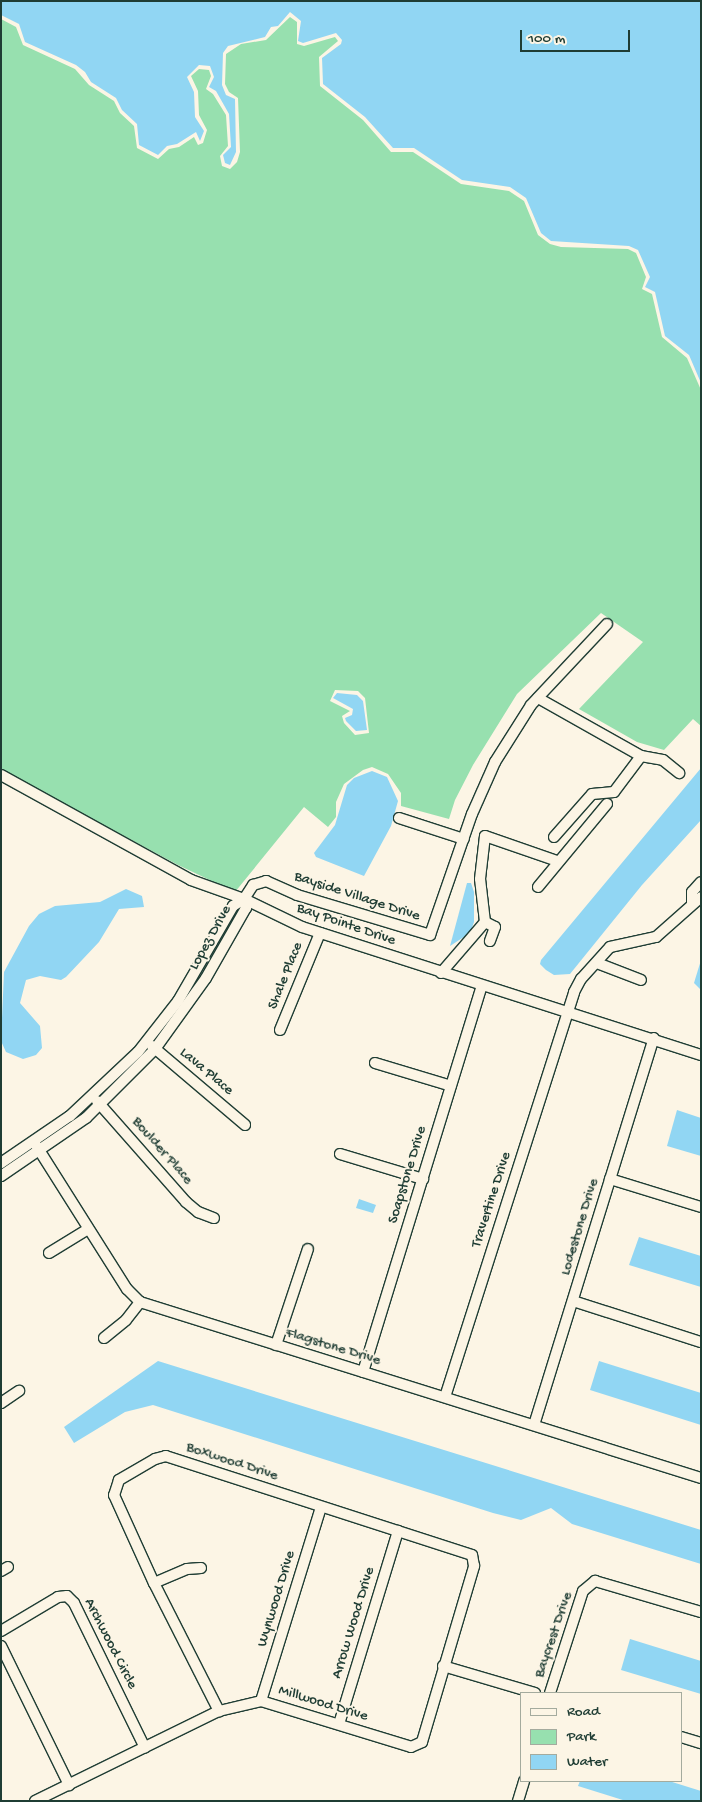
<!DOCTYPE html>
<style>
body{margin:0}
#map{position:relative;width:702px;height:1802px;overflow:hidden;background:#fcf5e5;font-family:"Gochi Hand",sans-serif}
div>[style]{position:absolute}
[style*='--x']{left:calc(var(--x)*1px);top:calc(var(--y)*1px);width:calc(var(--w)*1px);rotate:calc(var(--a)*1deg)}
.green>*{inset:0;background:#97e0af}
.water>*{inset:0;background:#91d6f3}
.roads{filter:drop-shadow(1px 0 #1f3d34) drop-shadow(-1px 0 #1f3d34) drop-shadow(0 1px #1f3d34) drop-shadow(0 -1px #1f3d34)}
.minor>*{height:10px;margin:-5px;padding:0 5px;transform-origin:5px;border-radius:5px;background:#fcf5e5}
span{translate:-50% -50%;white-space:nowrap;text-align:center;line-height:1.15;-webkit-text-stroke:4px #fcf5e5;paint-order:stroke}
.street-label{font-size:15px;color:#1f3d34}
.frame{position:absolute;inset:0;border:2px solid #1f3d34;pointer-events:none}
.legend{position:absolute;left:520px;top:1692px;width:162px;height:90px;box-sizing:border-box;background:#fcf5e5;border:1px solid #a4ab9e;margin:0;padding:6px 9px;list-style:none;font-size:15px;color:#1f3d34}
.legend li{display:flex;align-items:center;gap:10px;height:25px}
.legend b{width:25px;border:1px solid #a4ab9e}
.scale{position:absolute;left:520px;top:30px;width:110px;height:22px;box-sizing:border-box;border:2px solid #1f3d34;border-top:0;padding-left:6px;font-size:15px;line-height:18px;white-space:nowrap;color:#1f3d34;-webkit-text-stroke:4px #fcf5e5;paint-order:stroke}
</style>
<div id="map">
<div class="green">
<div style="clip-path:polygon(evenodd,290px 17px,297px 22px,297px 44px,304px 46px,335px 37px,338px 41px,319px 57px,320px 86px,363px 120px,391px 152px,413px 152px,461px 184px,509px 191px,524px 201px,538px 235px,550px 244px,561px 247px,628px 249px,636px 253px,646px 277px,642px 289px,652px 294px,662px 337px,687px 358px,701px 390px,701px 726px,693px 719px,664px 750px,637px 742px,579px 709px,643px 642px,601px 613px,517px 694px,473px 765px,455px 800px,449px 819px,401px 806px,401px 793px,388px 774px,372px 767px,363px 770px,344px 784px,336px 802px,336px 817px,328px 827px,304px 807px,235px 892px,178px 865px,1px 770px,1px 19px,16px 27px,23px 45px,75px 69px,89px 85px,114px 101px,120px 113px,134px 126px,137px 148px,158px 159px,169px 149px,179px 147px,194px 137px,198px 145px,203px 143px,207px 130px,199px 115px,198px 91px,191px 76px,199px 69px,209px 70px,211px 76px,206px 89px,213px 94px,226px 115px,228px 146px,220px 156px,222px 166px,230px 169px,237px 162px,240px 152px,238px 98px,229px 92px,225px 84px,226px 54px,241px 44px,266px 40px,290px 17px,335px 690px,358px 691px,365px 698px,369px 733px,355px 735px,344px 723px,342px 716px,350px 711px,330px 701px,335px 690px)"></div>
</div>
<div class="water">
<div style="clip-path:polygon(1px 1px,701px 1px,701px 383px,689px 355px,665px 336px,655px 292px,645px 287px,650px 277px,638px 250px,629px 246px,551px 241px,541px 233px,526px 198px,510px 187px,462px 180px,414px 148px,393px 148px,365px 117px,323px 84px,322px 58px,341px 44px,342px 40px,336px 33px,303px 43px,298px 41px,301px 21px,290px 12px,278px 26px,271px 27px,265px 37px,228px 46px,223px 53px,222px 85px,226px 95px,235px 99px,236px 152px,230px 165px,225px 163px,223px 155px,231px 147px,229px 114px,216px 91px,209px 87px,214px 77px,210px 66px,199px 65px,187px 77px,194px 92px,195px 117px,204px 131px,200px 141px,196px 132px,177px 144px,167px 146px,158px 155px,139px 145px,137px 124px,122px 110px,116px 98px,91px 82px,85px 72px,76px 65px,25px 42px,19px 24px,1px 15px)"></div>
<div style="clip-path:polygon(337px 693px,357px 695px,363px 701px,367px 730px,356px 731px,346px 721px,345px 718px,352px 715px,353px 709px,333px 698px)"></div>
<div style="clip-path:polygon(701px 768px,701px 820px,642px 885px,570px 974px,554px 975px,546px 970px,540px 964px,541px 960px)"></div>
<div style="clip-path:polygon(372px 771px,387px 777px,398px 801px,391px 826px,364px 876px,316px 857px,314px 853px,335px 825px,347px 785px,354px 778px)"></div>
<div style="clip-path:polygon(467px 883px,471px 883px,474px 892px,474px 922px,470px 933px,450px 946px)"></div>
<div style="clip-path:polygon(126px 889px,142px 896px,144px 907px,119px 909px,99px 942px,66px 977px,61px 980px,40px 976px,26px 980px,20px 1003px,40px 1026px,42px 1048px,36px 1055px,23px 1059px,6px 1052px,1px 1041px,4px 972px,29px 926px,39px 914px,55px 906px,100px 902px)"></div>
<div style="clip-path:polygon(701px 960px,701px 990px,694px 983px)"></div>
<div style="clip-path:polygon(677px 1110px,701px 1118px,701px 1156px,667px 1146px)"></div>
<div style="clip-path:polygon(359px 1199px,376px 1205px,373px 1213px,356px 1208px)"></div>
<div style="clip-path:polygon(639px 1237px,701px 1256px,701px 1287px,629px 1265px)"></div>
<div style="clip-path:polygon(158px 1361px,701px 1530px,701px 1564px,572px 1524px,551px 1508px,521px 1520px,493px 1513px,153px 1405px,125px 1412px,74px 1443px,64px 1427px)"></div>
<div style="clip-path:polygon(599px 1361px,701px 1393px,701px 1425px,590px 1390px)"></div>
<div style="clip-path:polygon(630px 1639px,701px 1661px,701px 1694px,621px 1670px)"></div>
<div style="clip-path:polygon(580px 1781px,669px 1781px,701px 1791px,701px 1801px,626px 1801px,578px 1786px)"></div>
</div>
<div class="roads">
<div class="minor">
<div style="--x:538;--y:698;--w:118;--a:29.4"></div>
<div style="--x:641;--y:756;--w:22;--a:10"></div>
<div style="--x:663;--y:760;--w:21;--a:39"></div>
<div style="--x:1;--y:775;--w:217;--a:28.9"></div>
<div style="--x:191;--y:880;--w:56;--a:19.7"></div>
<div style="--x:244;--y:899;--w:64;--a:25.8"></div>
<div style="--x:302;--y:927;--w:419;--a:17.8"></div>
<div style="--x:399;--y:818;--w:68;--a:17.9"></div>
<div style="--x:554;--y:837;--w:57;--a:-48.5"></div>
<div style="--x:592;--y:794;--w:22;--a:-5"></div>
<div style="--x:614;--y:792;--w:45;--a:-53.1"></div>
<div style="--x:538;--y:887;--w:108;--a:-50.3"></div>
<div style="--x:692;--y:904;--w:12;--a:-90"></div>
<div style="--x:692;--y:892;--w:13;--a:-48"></div>
<div style="--x:485;--y:922;--w:11;--a:27"></div>
<div style="--x:495;--y:927;--w:15;--a:110"></div>
<div style="--x:597;--y:963;--w:47;--a:21.1"></div>
<div style="--x:441;--y:973;--w:67;--a:-49.2"></div>
<div style="--x:485;--y:922;--w:43;--a:-96.6"></div>
<div style="--x:480;--y:879;--w:43;--a:-83.4"></div>
<div style="--x:485;--y:836;--w:76;--a:19.1"></div>
<div style="--x:280;--y:1030;--w:105;--a:-67.6"></div>
<div style="--x:152;--y:1046;--w:122;--a:40.3"></div>
<div style="--x:375;--y:1063;--w:79;--a:16.8"></div>
<div style="--x:97;--y:1101;--w:135;--a:48.6"></div>
<div style="--x:186;--y:1202;--w:16;--a:40"></div>
<div style="--x:198;--y:1212;--w:17;--a:21"></div>
<div style="--x:34;--y:1142;--w:174;--a:57.7"></div>
<div style="--x:127;--y:1289;--w:18;--a:45"></div>
<div style="--x:140;--y:1302;--w:588;--a:17.42"></div>
<div style="--x:340;--y:1154;--w:87;--a:16.8"></div>
<div style="--x:1;--y:1163;--w:83;--a:-34.3"></div>
<div style="--x:70;--y:1116;--w:93;--a:-43.3"></div>
<div style="--x:138;--y:1052;--w:65;--a:-51.9"></div>
<div style="--x:178;--y:1001;--w:110;--a:-59.9"></div>
<div style="--x:233;--y:906;--w:13;--a:-32"></div>
<div style="--x:244;--y:899;--w:17;--a:-57"></div>
<div style="--x:253;--y:885;--w:14;--a:-17"></div>
<div style="--x:266;--y:881;--w:34;--a:24"></div>
<div style="--x:297;--y:895;--w:139;--a:16.7"></div>
<div style="--x:430;--y:935;--w:128;--a:-70.9"></div>
<div style="--x:472;--y:814;--w:57;--a:-66.1"></div>
<div style="--x:495;--y:762;--w:67;--a:-57.7"></div>
<div style="--x:531;--y:705;--w:111;--a:-46.8"></div>
<div style="--x:1;--y:1176;--w:103;--a:-34.3"></div>
<div style="--x:86;--y:1118;--w:98;--a:-45"></div>
<div style="--x:155;--y:1049;--w:87;--a:-54.3"></div>
<div style="--x:206;--y:978;--w:81;--a:-60.3"></div>
<div style="--x:246;--y:908;--w:9;--a:-103"></div>
<div style="--x:610;--y:1179;--w:95;--a:17.1"></div>
<div style="--x:49;--y:1253;--w:46;--a:-31.6"></div>
<div style="--x:573;--y:1301;--w:134;--a:17.8"></div>
<div style="--x:104;--y:1338;--w:28;--a:-39"></div>
<div style="--x:126;--y:1320;--w:23;--a:-52"></div>
<div style="--x:276;--y:1345;--w:101;--a:-71.6"></div>
<div style="--x:363;--y:1372;--w:404;--a:-72.9"></div>
<div style="--x:445;--y:1397;--w:425;--a:-72.3"></div>
<div style="--x:574;--y:992;--w:15;--a:-62"></div>
<div style="--x:581;--y:979;--w:43;--a:-47.8"></div>
<div style="--x:610;--y:947;--w:47;--a:-12.3"></div>
<div style="--x:656;--y:937;--w:60;--a:-41.6"></div>
<div style="--x:1;--y:1403;--w:22;--a:-34"></div>
<div style="--x:534;--y:1425;--w:405;--a:-72.8"></div>
<div style="--x:1;--y:1571;--w:8;--a:-30"></div>
<div style="--x:154;--y:1583;--w:36;--a:-23"></div>
<div style="--x:187;--y:1569;--w:14;--a:-4"></div>
<div style="--x:1;--y:1631;--w:66;--a:-30.8"></div>
<div style="--x:58;--y:1597;--w:9;--a:-6"></div>
<div style="--x:67;--y:1596;--w:10;--a:45"></div>
<div style="--x:74;--y:1603;--w:161;--a:63.9"></div>
<div style="--x:1;--y:1646;--w:155;--a:63.9"></div>
<div style="--x:443;--y:1666;--w:96;--a:16.4"></div>
<div style="--x:550;--y:1693;--w:107;--a:-72.1"></div>
<div style="--x:583;--y:1591;--w:16;--a:-40"></div>
<div style="--x:595;--y:1581;--w:110;--a:16.3"></div>
<div style="--x:261;--y:1701;--w:203;--a:-72.8"></div>
<div style="--x:339;--y:1724;--w:202;--a:-73"></div>
<div style="--x:681;--y:1737;--w:21;--a:17"></div>
<div style="--x:35;--y:1801;--w:205;--a:-26.1"></div>
<div style="--x:219;--y:1711;--w:43;--a:-13.4"></div>
<div style="--x:261;--y:1701;--w:157;--a:17"></div>
<div style="--x:411;--y:1747;--w:12;--a:-24"></div>
<div style="--x:422;--y:1742;--w:184;--a:-73.5"></div>
<div style="--x:474;--y:1566;--w:11;--a:-100"></div>
<div style="--x:472;--y:1555;--w:322;--a:-162.1"></div>
<div style="--x:166;--y:1456;--w:11;--a:165"></div>
<div style="--x:155;--y:1459;--w:42;--a:149.7"></div>
<div style="--x:119;--y:1480;--w:16;--a:108"></div>
<div style="--x:114;--y:1495;--w:97;--a:65.6"></div>
<div style="--x:154;--y:1583;--w:144;--a:63.1"></div>
<div style="--x:518;--y:1801;--w:21;--a:-73"></div>
</div>
</div>
<div class="street-label">
<span style="left:357px;top:897px;rotate:18deg">Bayside Village Drive</span>
<span style="left:346px;top:925px;rotate:19deg">Bay Pointe Drive</span>
<span style="left:211px;top:938px;rotate:-61deg">Lopez Drive</span>
<span style="left:286px;top:976px;rotate:-68deg">Shale Place</span>
<span style="left:206px;top:1072px;rotate:40deg">Lava Place</span>
<span style="left:162px;top:1151px;rotate:49deg">Boulder Place</span>
<span style="left:408px;top:1175px;rotate:-73deg">Soapstone Drive</span>
<span style="left:492px;top:1200px;rotate:-72deg">Travertine Drive</span>
<span style="left:580px;top:1227px;rotate:-73deg">Lodestone Drive</span>
<span style="left:333px;top:1347px;rotate:17deg">Flagstone Drive</span>
<span style="left:232px;top:1462px;rotate:18deg">Boxwood Drive</span>
<span style="left:277px;top:1599px;rotate:-73deg">Wynwood Drive</span>
<span style="left:354px;top:1623px;rotate:-73deg">Arrow Wood Drive</span>
<span style="left:554px;top:1635px;rotate:-71deg">Baycrest Drive</span>
<span style="left:110px;top:1644px;rotate:63deg">Archwood Circle</span>
<span style="left:323px;top:1704px;rotate:17deg">Millwood Drive</span>
</div>
<div class="frame"></div>
<ul class="legend">
<li><b style="height:6px;background:#fcf5e5"></b>Road</li>
<li><b style="height:14px;background:#97e0af"></b>Park</li>
<li><b style="height:14px;background:#91d6f3"></b>Water</li>
</ul>
<div class="scale">100 m</div>
</div>
